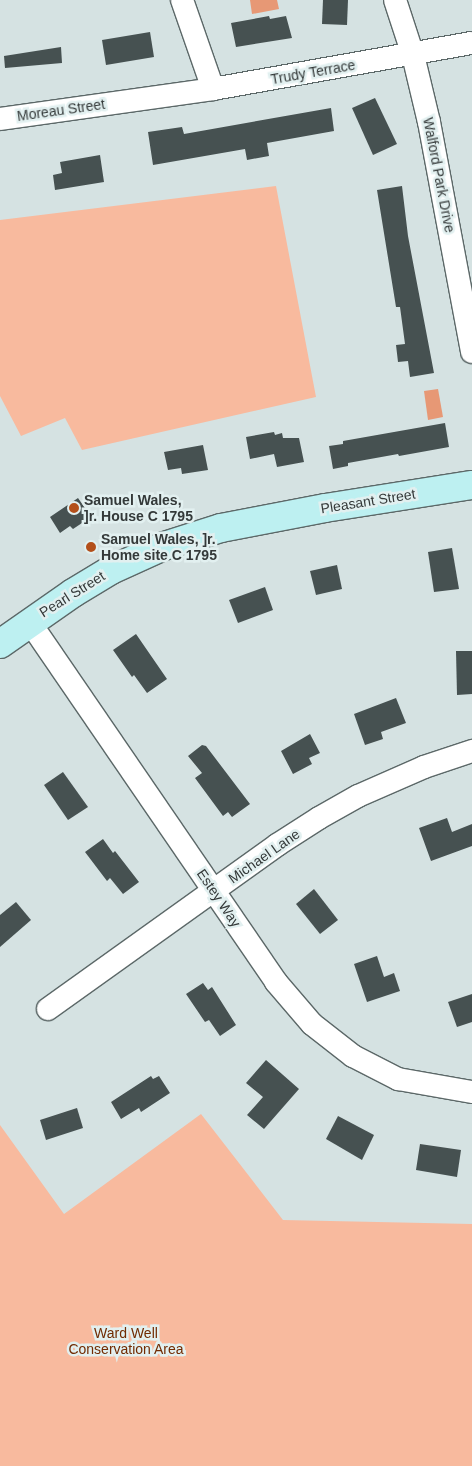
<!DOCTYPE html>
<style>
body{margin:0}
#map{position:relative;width:472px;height:1466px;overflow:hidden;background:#d5e2e2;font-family:Helvetica,sans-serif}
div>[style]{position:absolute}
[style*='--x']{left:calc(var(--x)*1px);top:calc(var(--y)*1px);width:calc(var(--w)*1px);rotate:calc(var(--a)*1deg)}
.green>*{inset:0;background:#f8ba9e}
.water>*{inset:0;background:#e79875}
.building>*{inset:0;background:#465151}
.roads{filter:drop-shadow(1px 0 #5c6868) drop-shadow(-1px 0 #5c6868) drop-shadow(0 1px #5c6868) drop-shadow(0 -1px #5c6868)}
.street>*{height:22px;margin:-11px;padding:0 11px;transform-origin:11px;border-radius:11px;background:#fff}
.secondary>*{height:28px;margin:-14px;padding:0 14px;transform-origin:14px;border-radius:14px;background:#bdf0f1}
.dots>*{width:14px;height:14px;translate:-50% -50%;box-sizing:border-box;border:2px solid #e2f0f0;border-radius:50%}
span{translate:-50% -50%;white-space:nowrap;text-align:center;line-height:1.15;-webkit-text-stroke:5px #e2f0f0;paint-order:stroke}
.street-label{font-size:14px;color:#343939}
.poi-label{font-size:14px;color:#343939;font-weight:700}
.left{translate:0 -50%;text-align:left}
.park-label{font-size:14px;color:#712b02}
</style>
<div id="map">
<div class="green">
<div style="clip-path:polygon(276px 186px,316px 397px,82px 450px,65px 418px,21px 436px,0 396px,0 220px)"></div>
<div style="clip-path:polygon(201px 1114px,283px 1220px,472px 1224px,472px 1466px,0 1466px,0 1125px,64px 1214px)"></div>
</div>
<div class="water">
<div style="clip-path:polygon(250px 0,277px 0,279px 9px,252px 14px)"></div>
<div style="clip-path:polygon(438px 389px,443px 417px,428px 420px,424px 391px)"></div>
</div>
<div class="building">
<div style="clip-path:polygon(323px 0,348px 0,347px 25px,322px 24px)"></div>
<div style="clip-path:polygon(269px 16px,270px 19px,286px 16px,292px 38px,236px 47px,231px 23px)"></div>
<div style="clip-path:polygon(150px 32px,154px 57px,106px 65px,102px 40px)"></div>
<div style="clip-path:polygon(61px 47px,62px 63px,5px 68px,4px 56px)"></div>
<div style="clip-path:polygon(375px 98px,397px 144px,373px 155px,352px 108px)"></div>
<div style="clip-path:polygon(331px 108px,334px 131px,267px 143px,269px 156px,247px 160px,245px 149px,153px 165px,148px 132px,182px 127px,184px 134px)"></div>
<div style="clip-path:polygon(100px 155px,104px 182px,55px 190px,53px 175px,62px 173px,60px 162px)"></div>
<div style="clip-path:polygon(402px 186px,408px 236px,434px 373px,410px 377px,408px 361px,398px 362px,396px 345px,405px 344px,400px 307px,396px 307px,377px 190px)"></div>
<div style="clip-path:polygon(445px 423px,449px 447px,399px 456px,398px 454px,348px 463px,348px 466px,333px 469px,329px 446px,343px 444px,343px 441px)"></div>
<div style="clip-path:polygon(274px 432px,275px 435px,282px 433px,283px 438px,299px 438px,304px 462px,277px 467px,274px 454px,250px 459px,246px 437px)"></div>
<div style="clip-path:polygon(203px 445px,208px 470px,182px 474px,181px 468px,168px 470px,164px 452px)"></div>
<div style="clip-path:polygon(78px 498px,91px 517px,73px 529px,70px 526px,60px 533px,50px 517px)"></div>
<div style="clip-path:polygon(452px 548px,459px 589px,434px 592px,428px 552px)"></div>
<div style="clip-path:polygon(337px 565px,342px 589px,316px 595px,310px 571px)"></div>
<div style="clip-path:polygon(265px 587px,273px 610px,238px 623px,229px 600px)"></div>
<div style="clip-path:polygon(136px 634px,167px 679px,147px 693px,134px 675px,132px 677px,113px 650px)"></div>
<div style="clip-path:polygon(456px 651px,472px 651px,472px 694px,457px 695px)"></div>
<div style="clip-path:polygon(396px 698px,406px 723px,381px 732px,383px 739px,365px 745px,354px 714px)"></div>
<div style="clip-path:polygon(310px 734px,320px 753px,309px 758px,312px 764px,293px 774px,281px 751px)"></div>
<div style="clip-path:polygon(202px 745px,206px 746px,250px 804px,232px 817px,228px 812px,223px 816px,195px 778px,202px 773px,188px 756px)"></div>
<div style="clip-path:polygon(63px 772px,88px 807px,68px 820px,44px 785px)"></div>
<div style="clip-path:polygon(447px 818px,452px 832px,472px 824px,472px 846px,431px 861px,419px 828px)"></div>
<div style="clip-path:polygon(103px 839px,113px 853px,115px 851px,139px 882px,123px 894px,110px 878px,107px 881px,85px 852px)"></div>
<div style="clip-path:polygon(314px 889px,338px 920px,320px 934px,296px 904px)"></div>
<div style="clip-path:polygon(16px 902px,31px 920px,0 947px,0 915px)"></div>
<div style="clip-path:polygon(377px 956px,384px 977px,394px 973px,400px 991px,367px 1002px,354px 964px)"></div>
<div style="clip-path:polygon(203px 983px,208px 990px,212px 987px,236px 1025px,220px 1036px,209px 1020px,205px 1022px,186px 994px)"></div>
<div style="clip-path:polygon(472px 994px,472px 1022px,457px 1027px,448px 1002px)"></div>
<div style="clip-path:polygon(266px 1060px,299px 1089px,264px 1129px,247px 1115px,263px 1097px,246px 1083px)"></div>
<div style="clip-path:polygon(151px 1076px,153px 1079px,159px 1076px,170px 1093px,141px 1112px,139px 1108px,121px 1119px,111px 1102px)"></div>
<div style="clip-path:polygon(77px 1108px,83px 1128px,46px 1140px,40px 1120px)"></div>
<div style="clip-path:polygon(338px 1116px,374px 1135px,362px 1160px,326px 1139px)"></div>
<div style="clip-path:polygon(420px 1144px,461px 1150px,457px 1177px,416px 1170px)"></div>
</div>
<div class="roads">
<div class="street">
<div style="--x:395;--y:0;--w:58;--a:71.9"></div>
<div style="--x:413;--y:55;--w:69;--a:76.6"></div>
<div style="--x:429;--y:122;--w:234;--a:79.4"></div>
<div style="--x:213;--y:89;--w:263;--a:-10.1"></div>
<div style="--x:0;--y:119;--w:215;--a:-8"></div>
<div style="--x:213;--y:89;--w:94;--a:-109.2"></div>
<div style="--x:29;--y:621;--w:437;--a:55.6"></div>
<div style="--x:276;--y:982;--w:55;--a:49.4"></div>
<div style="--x:312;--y:1024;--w:52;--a:38"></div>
<div style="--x:353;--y:1056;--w:51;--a:27.1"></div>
<div style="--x:398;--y:1079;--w:75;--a:10"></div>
<div style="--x:48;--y:1009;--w:282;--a:-35.6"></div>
<div style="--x:277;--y:845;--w:50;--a:-32.7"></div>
<div style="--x:319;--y:818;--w:45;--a:-29.4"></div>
<div style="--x:358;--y:796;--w:72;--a:-23.7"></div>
<div style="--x:424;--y:767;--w:51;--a:-18.4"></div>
</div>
<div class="secondary">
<div style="--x:0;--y:644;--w:89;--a:-34.9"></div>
<div style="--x:73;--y:593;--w:44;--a:-31.2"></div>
<div style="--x:111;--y:570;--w:58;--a:-24.4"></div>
<div style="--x:164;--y:546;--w:60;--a:-17.5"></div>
<div style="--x:221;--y:528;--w:106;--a:-10.9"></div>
<div style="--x:325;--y:508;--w:149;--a:-8.9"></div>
</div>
</div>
<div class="dots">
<div style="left:74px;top:508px;background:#b34f1a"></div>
<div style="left:91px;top:547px;background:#b34f1a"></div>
</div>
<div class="street-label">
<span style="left:313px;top:72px;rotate:-10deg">Trudy Terrace</span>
<span style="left:61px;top:110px;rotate:-8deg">Moreau Street</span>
<span style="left:439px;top:175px;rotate:79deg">Walford Park Drive</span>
<span style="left:368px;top:501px;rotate:-9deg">Pleasant Street</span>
<span style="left:72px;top:594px;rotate:-32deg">Pearl Street</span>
<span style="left:264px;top:856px;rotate:-35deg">Michael Lane</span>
<span style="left:219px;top:898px;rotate:56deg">Estey Way</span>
</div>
<div class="poi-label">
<span class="left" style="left:84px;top:508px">Samuel Wales,<br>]r. House C 1795</span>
<span class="left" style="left:101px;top:547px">Samuel Wales, ]r.<br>Home site C 1795</span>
</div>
<div class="park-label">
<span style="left:126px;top:1341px">Ward Well<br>Conservation Area</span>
</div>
</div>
